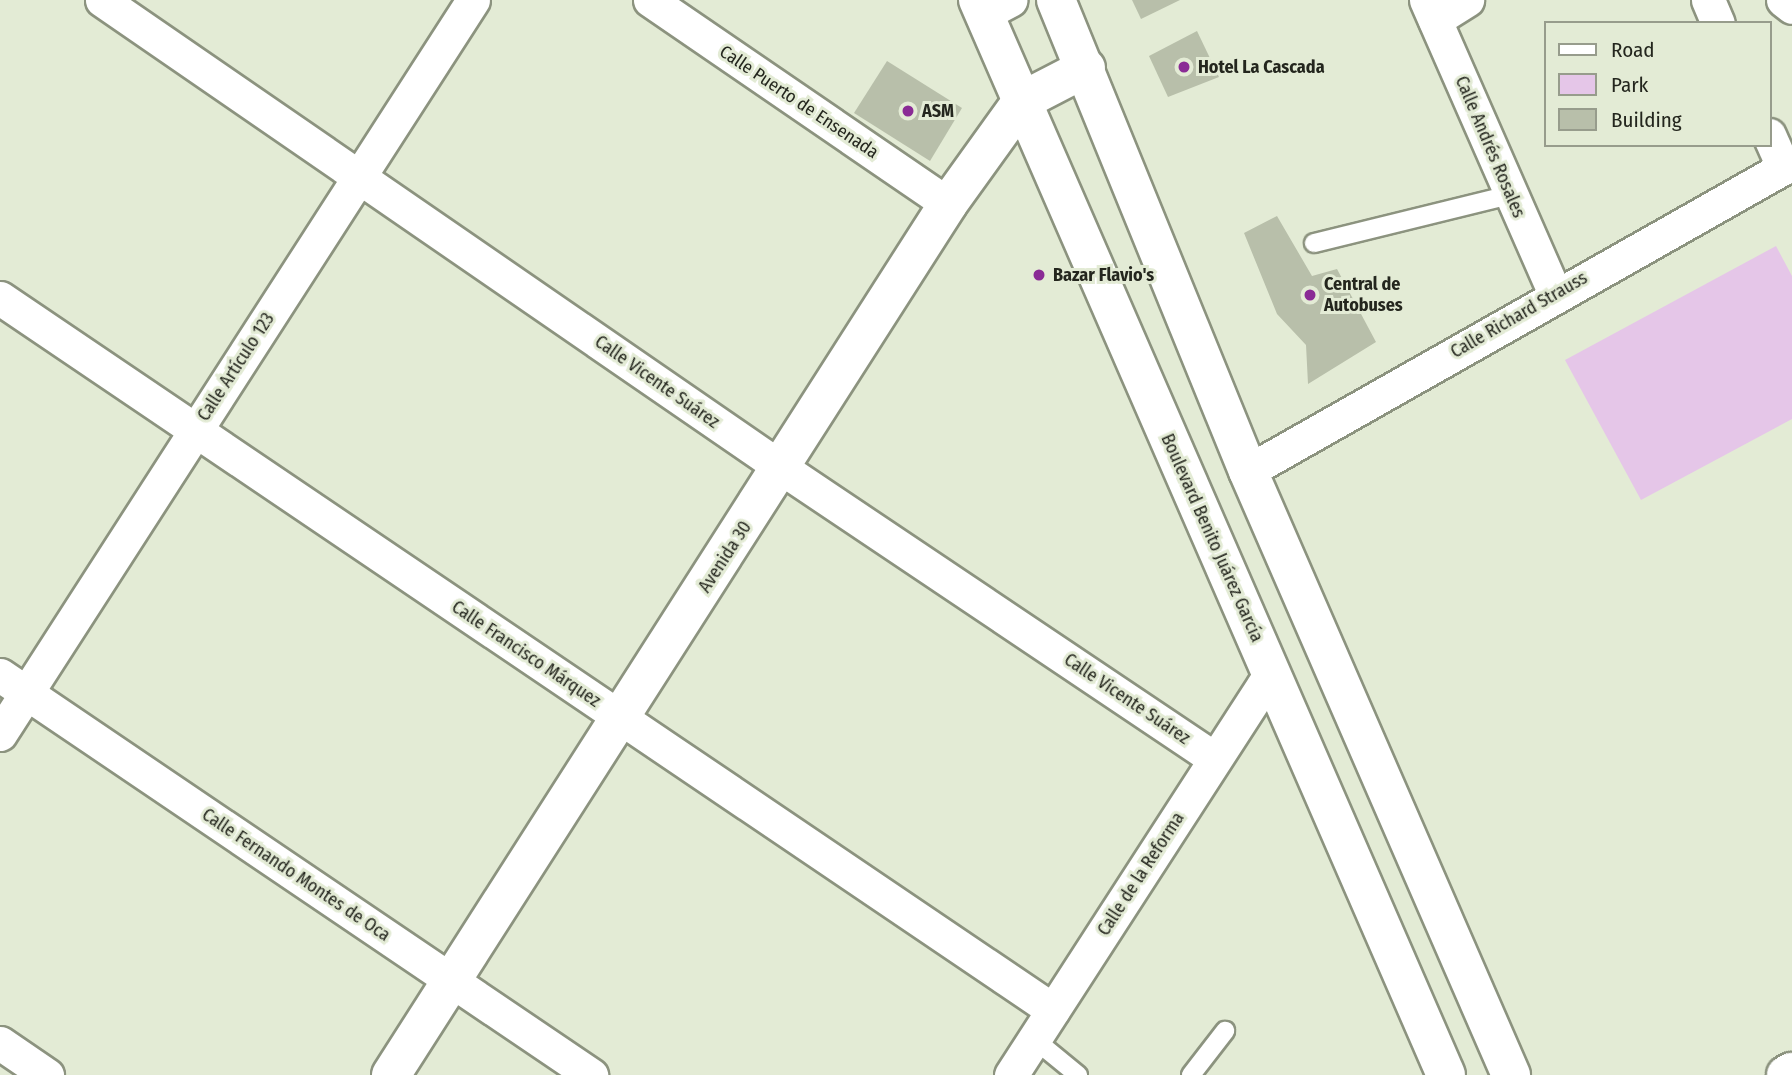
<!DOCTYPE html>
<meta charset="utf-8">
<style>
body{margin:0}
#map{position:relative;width:1792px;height:1075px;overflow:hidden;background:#e3ebd5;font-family:"Fira Sans Condensed",sans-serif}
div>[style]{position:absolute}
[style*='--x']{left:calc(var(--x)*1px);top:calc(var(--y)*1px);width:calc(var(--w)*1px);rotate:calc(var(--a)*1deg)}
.green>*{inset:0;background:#e5c6e8}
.building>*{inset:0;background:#b8bfaa}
.roads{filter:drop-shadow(2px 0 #8c937f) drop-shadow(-2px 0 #8c937f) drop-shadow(0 2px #8c937f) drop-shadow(0 -2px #8c937f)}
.service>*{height:18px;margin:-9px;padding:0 9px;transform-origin:9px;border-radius:9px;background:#fff}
.minor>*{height:33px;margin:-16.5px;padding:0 16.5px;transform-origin:16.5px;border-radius:16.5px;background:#fff}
.tertiary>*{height:38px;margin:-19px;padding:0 19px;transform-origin:19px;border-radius:19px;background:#fff}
.primary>*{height:38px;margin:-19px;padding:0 19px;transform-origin:19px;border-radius:19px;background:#fff}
.dots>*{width:19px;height:19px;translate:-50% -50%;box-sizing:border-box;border:4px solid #e3ebd5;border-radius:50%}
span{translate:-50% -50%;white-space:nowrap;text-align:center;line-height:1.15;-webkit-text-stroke:6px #e3ebd5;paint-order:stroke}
.poi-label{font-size:18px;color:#24261e;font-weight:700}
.left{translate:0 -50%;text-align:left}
.street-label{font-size:18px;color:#24261e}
.legend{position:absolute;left:1544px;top:21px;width:228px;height:126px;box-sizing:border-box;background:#e3ebd5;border:2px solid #979c8c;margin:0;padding:9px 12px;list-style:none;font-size:21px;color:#24261e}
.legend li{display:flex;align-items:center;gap:14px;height:35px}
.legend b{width:35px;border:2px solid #979c8c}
</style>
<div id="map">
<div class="green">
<div style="clip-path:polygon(1776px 246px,1792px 276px,1792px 419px,1641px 500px,1565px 360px)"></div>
</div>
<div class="building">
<div style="clip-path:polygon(1132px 0,1180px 0,1141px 19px)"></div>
<div style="clip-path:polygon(1197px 31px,1219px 77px,1168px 97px,1149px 56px)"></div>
<div style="clip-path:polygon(887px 61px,962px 108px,930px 161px,854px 113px)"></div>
<div style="clip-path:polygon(1277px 216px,1312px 276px,1337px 269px,1376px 342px,1308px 384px,1306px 345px,1277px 314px,1244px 233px)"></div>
</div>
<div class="roads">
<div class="service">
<div style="--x:1314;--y:243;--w:202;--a:-13.8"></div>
<div style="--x:1034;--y:1039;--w:57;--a:39.3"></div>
<div style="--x:1191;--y:1075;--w:56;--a:-52.3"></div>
</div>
<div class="minor">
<div style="--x:102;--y:0;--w:827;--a:34.55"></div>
<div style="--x:783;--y:469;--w:520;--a:33.87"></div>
<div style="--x:650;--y:0;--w:361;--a:34.4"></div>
<div style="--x:1426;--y:0;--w:321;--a:66.3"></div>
<div style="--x:1708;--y:0;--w:25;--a:67"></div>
<div style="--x:1783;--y:0;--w:11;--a:38"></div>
<div style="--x:984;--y:14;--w:30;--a:-28"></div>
<div style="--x:1435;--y:20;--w:38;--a:-32"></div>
<div style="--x:1769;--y:135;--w:36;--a:66"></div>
<div style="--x:0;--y:298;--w:1271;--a:34.07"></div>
<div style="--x:1248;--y:471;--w:625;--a:-29.52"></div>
<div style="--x:0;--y:675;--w:714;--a:34.09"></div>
<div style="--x:0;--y:734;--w:873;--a:-57.2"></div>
<div style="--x:0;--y:1043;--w:57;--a:34.2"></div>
<div style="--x:1011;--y:1075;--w:479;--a:-57.1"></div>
</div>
<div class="tertiary">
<div style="--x:391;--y:1075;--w:1034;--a:-57.4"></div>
<div style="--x:948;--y:204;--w:127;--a:-54.3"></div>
<div style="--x:1022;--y:101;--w:72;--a:-27.3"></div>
<div style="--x:1786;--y:1075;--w:7;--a:-27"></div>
</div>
<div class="primary">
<div style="--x:978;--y:0;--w:1172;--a:66.47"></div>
<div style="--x:1056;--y:0;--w:509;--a:67.82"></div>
<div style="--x:1248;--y:471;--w:659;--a:66.47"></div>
</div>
</div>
<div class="dots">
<div style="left:1184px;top:67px;background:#8a2b95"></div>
<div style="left:908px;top:111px;background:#8a2b95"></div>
<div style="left:1039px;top:275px;background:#8a2b95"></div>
<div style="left:1310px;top:295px;background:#8a2b95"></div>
</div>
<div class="poi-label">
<span class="left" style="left:1198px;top:67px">Hotel La Cascada</span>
<span class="left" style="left:922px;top:111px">ASM</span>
<span class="left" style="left:1053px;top:275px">Bazar Flavio's</span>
<span class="left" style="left:1324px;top:295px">Central de<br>Autobuses</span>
</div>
<div class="street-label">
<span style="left:799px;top:102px;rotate:34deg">Calle Puerto de Ensenada</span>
<span style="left:1490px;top:147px;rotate:67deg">Calle Andrés Rosales</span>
<span style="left:1519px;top:315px;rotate:-30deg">Calle Richard Strauss</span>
<span style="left:236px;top:367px;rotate:-57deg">Calle Artículo 123</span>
<span style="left:657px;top:382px;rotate:35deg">Calle Vicente Suárez</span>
<span style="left:1212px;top:538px;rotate:66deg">Boulevard Benito Juárez García</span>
<span style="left:725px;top:557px;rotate:-57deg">Avenida 30</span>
<span style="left:526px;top:654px;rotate:34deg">Calle Francisco Márquez</span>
<span style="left:1127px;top:699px;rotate:34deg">Calle Vicente Suárez</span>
<span style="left:1141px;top:874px;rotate:-57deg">Calle de la Reforma</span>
<span style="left:296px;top:875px;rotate:34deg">Calle Fernando Montes de Oca</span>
</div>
<ul class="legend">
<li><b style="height:9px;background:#fff"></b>Road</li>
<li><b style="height:19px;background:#e5c6e8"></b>Park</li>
<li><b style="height:19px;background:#b8bfaa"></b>Building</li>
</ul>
</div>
